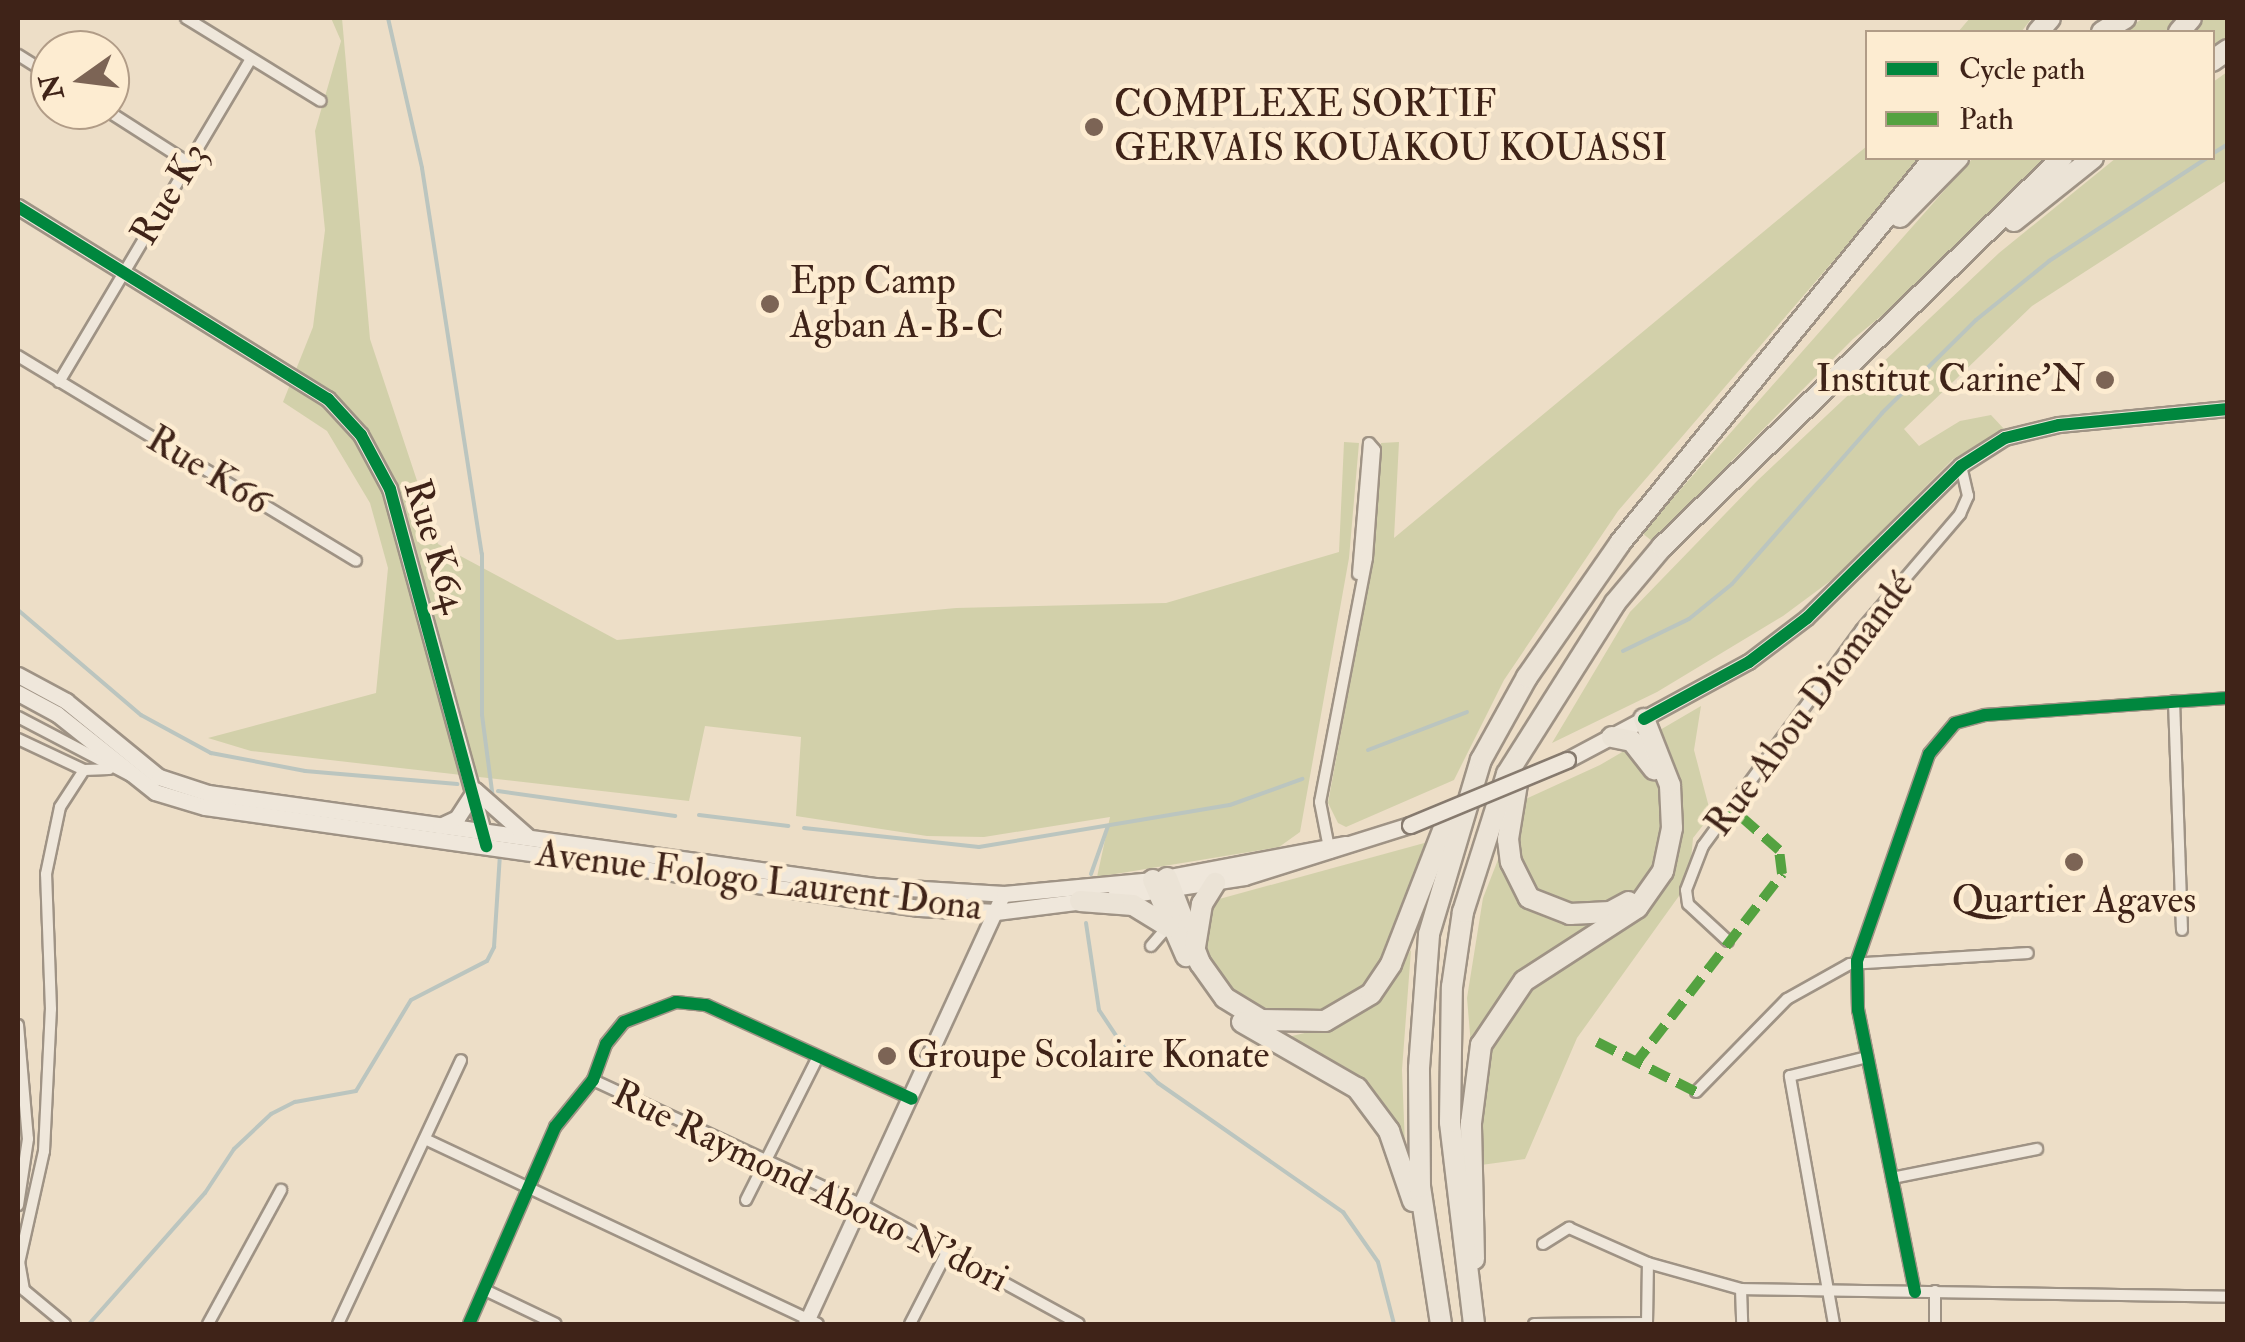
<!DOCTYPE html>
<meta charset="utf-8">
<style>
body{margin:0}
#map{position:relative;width:2245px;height:1342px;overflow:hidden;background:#eddec7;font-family:"IM FELL Double Pica",serif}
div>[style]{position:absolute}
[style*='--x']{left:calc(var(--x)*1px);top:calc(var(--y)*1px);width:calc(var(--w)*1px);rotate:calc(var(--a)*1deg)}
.green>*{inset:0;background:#d2d0aa}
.stream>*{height:4px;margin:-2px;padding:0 2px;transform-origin:2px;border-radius:2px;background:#bbc5bf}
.roads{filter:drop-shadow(2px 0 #9f9385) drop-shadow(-2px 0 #9f9385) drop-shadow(0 2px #9f9385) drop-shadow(0 -2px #9f9385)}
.minor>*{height:10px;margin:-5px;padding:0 5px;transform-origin:5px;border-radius:5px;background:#efe7db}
.tertiary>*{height:14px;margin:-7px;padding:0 7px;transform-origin:7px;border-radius:7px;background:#efe7db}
.secondary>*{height:15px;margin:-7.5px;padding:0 7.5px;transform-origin:7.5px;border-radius:7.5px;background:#efe7db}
.motorway>*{height:20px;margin:-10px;padding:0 10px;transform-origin:10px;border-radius:10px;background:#ebe3d6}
.bridges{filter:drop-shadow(2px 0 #867a6e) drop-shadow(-2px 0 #867a6e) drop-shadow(0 2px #867a6e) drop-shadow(0 -2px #867a6e)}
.secondary-bridge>*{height:15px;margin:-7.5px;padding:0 7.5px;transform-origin:7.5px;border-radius:7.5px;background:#efe7db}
.quiet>*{height:10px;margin-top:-5px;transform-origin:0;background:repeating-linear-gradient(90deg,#54a240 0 20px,transparent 0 30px)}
.cycleway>*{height:12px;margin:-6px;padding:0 6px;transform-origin:6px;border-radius:6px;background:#00873e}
.dots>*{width:28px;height:28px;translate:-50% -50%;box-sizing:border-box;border:5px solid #fdecd1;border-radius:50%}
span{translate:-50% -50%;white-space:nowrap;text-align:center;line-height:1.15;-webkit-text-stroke:9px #fdecd1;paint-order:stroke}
.poi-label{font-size:38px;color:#3f2318}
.left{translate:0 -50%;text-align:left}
.right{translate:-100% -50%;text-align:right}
.street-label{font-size:38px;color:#3f2318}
.frame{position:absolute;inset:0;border:20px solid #3f2318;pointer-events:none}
.legend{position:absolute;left:1865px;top:30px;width:350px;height:130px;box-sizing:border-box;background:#fdecd1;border:2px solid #b19c87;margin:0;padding:12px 18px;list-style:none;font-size:30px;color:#3f2318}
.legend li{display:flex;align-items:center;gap:20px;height:50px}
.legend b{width:50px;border:2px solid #b19c87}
.north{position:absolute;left:30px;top:30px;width:100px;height:100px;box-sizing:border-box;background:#fdecd1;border:2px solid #b19c87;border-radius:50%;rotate:256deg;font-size:28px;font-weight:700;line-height:40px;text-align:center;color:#3f2318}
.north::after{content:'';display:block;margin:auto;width:35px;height:45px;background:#7c6455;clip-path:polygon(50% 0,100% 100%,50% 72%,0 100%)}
</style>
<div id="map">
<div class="green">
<div style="clip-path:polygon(331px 18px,342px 18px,370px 339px,438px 544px,617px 640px,956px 608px,1166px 603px,1339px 552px,1344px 442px,1359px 443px,1349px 558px,1300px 832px,1279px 847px,1097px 877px,1110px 817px,984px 837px,927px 836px,796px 816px,801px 737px,705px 726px,689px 801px,251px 751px,208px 738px,376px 693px,388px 568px,370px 503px,327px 431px,283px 402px,313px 327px,325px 230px,315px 131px,341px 41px)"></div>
<div style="clip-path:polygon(1970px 18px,2032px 18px,2021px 32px,1958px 32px)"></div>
<div style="clip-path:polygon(2144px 18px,2227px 18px,2227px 39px,2213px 51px,2212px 32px,2121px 32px)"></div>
<div style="clip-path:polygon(2227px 72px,2227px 180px,2032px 306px,1904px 429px,1919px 446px,1960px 421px,1991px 415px,2005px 430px,1953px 459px,1837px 576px,1783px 616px,1657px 692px,1552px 743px,1630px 612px,1757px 481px,1999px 253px,2116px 158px,2212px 158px,2213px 82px)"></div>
<div style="clip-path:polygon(1867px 146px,1868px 158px,1922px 158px,1618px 511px,1504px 680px,1454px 780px,1346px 827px,1338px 823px,1328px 803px,1373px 558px,1381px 443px,1399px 442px,1394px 538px)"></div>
<div style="clip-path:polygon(1973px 158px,2076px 158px,1853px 339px,1652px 541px,1642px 533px)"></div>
<div style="clip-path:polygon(1701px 706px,1694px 750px,1711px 815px,1693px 838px,1689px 882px,1577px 1038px,1525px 1159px,1481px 1165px,1467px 998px,1483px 898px,1521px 801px,1600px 765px)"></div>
<div style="clip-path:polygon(1428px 842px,1385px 958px,1350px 999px,1329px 1012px,1266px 1012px,1223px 986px,1203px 952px,1212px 901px)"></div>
<div style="clip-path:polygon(1411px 950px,1402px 1070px,1405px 1146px,1382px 1105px,1355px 1079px,1288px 1037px,1346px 1023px,1377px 1002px)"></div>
</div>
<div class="stream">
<div style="--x:388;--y:18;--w:154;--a:77.2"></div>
<div style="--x:422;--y:168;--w:391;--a:81.2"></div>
<div style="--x:482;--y:554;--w:161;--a:90"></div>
<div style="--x:482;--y:715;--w:85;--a:82.5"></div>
<div style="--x:2212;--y:154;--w:19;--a:-32"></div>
<div style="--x:18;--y:610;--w:162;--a:40.5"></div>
<div style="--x:141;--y:715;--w:80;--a:28.5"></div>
<div style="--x:211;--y:753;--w:96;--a:10.8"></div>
<div style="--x:305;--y:771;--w:153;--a:4.9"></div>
<div style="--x:1623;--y:651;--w:73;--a:-25.9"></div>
<div style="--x:1689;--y:619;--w:55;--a:-39.1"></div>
<div style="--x:1732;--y:584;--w:227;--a:-48.7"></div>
<div style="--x:1882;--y:413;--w:132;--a:-44.7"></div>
<div style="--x:1976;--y:320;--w:94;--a:-38.9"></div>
<div style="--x:2049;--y:261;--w:189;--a:-33.1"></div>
<div style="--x:1368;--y:750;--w:106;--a:-21"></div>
<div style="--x:498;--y:791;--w:179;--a:8"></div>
<div style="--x:699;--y:815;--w:90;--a:7"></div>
<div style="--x:804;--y:828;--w:176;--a:6.2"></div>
<div style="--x:979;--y:847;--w:254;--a:-9.5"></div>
<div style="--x:1230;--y:805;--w:77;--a:-19.9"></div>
<div style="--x:1091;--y:874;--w:51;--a:-70.5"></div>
<div style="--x:1086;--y:923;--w:88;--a:81.5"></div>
<div style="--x:1099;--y:1010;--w:50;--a:56.3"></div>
<div style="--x:1127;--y:1052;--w:44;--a:45"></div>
<div style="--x:1158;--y:1083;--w:226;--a:34.9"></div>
<div style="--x:1343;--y:1212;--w:61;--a:55"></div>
<div style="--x:1378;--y:1262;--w:64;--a:75.5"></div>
<div style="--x:89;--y:1324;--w:175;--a:-48.5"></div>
<div style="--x:205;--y:1193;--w:53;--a:-56.6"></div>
<div style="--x:234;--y:1149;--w:51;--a:-43.4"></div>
<div style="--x:271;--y:1114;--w:27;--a:-27"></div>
<div style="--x:295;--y:1102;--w:62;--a:-10.2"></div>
<div style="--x:356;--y:1091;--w:106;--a:-58.9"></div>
<div style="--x:411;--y:1000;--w:85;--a:-27.2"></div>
<div style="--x:487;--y:961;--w:16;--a:-63"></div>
<div style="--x:494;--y:947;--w:94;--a:-86.3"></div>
</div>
<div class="roads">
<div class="minor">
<div style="--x:186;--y:18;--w:158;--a:31.6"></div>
<div style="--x:18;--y:55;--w:38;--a:32"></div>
<div style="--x:106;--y:110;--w:98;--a:32.6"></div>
<div style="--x:18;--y:356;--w:395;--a:31.2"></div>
<div style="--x:59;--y:382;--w:376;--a:-59.3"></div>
<div style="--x:1358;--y:574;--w:131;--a:-85.2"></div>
<div style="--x:2174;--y:701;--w:229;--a:88"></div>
<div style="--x:18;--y:717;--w:127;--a:27.6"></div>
<div style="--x:18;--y:739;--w:73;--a:25.2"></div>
<div style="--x:84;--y:770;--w:25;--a:-2"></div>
<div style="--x:1330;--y:853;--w:52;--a:-101.1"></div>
<div style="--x:1320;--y:802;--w:248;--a:-79.1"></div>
<div style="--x:1367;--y:558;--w:108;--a:-85.8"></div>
<div style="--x:1375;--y:450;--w:9;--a:-131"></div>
<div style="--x:1728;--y:941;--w:54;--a:-137.2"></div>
<div style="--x:1688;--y:904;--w:14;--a:-98"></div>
<div style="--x:1686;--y:890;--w:47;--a:-68.9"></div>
<div style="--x:1703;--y:846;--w:268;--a:-53.8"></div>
<div style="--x:1861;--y:630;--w:153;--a:-49.5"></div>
<div style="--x:1960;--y:514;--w:20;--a:-66"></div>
<div style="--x:1968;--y:496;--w:31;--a:-103"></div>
<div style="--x:1151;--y:946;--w:28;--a:-49"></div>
<div style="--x:18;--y:1025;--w:114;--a:85"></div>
<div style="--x:28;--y:1139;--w:67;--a:98.6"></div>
<div style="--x:593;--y:1080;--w:297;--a:24.9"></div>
<div style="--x:862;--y:1205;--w:247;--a:28.7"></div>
<div style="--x:1696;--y:1092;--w:130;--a:-45.6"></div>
<div style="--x:1787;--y:999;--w:72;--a:-29.1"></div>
<div style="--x:1850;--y:964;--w:178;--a:-3.5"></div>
<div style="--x:425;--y:1139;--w:434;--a:25.2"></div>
<div style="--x:1892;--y:1178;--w:148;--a:-11.3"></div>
<div style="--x:746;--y:1200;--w:160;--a:-63.3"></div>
<div style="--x:1543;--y:1244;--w:31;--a:-32"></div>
<div style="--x:1569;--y:1228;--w:86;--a:23.9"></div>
<div style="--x:1648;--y:1263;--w:97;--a:15.6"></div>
<div style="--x:1741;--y:1289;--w:487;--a:0.9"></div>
<div style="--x:1741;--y:1289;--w:35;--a:88"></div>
<div style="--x:487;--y:1291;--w:76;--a:25.6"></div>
<div style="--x:1915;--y:1292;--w:288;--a:-101.4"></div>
<div style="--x:1858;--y:1010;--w:49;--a:-91.2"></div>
<div style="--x:1857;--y:961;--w:219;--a:-70.8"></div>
<div style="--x:1929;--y:754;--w:40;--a:-50"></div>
<div style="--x:1955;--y:723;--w:31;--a:-15"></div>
<div style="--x:1985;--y:715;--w:244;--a:-4"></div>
<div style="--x:65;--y:1324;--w:53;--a:-140.3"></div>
<div style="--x:24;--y:1290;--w:27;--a:-100"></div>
<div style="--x:19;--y:1263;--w:115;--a:-77.4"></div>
<div style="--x:44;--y:1151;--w:142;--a:-87.2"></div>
<div style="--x:51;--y:1009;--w:135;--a:-92.1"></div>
<div style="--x:46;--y:874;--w:68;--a:-78.2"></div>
<div style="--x:60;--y:807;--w:44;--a:-57"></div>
<div style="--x:208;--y:1324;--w:153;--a:-61.4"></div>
<div style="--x:338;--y:1324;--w:291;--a:-65"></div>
<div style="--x:469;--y:1324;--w:215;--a:-66.4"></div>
<div style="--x:555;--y:1127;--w:60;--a:-51"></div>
<div style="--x:593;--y:1080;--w:38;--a:-70"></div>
<div style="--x:606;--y:1044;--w:28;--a:-51"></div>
<div style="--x:624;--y:1022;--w:56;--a:-21"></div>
<div style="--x:676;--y:1002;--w:30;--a:6"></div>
<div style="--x:706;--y:1005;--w:226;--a:24.5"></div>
<div style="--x:910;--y:1324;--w:83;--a:-62.8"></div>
<div style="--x:1534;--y:1324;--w:113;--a:-0.5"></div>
<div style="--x:1647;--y:1324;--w:61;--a:-89.1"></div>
<div style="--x:1834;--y:1324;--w:252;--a:-100.1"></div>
<div style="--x:1790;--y:1076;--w:79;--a:-13.9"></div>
<div style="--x:1935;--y:1324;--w:33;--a:-90"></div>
</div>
<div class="tertiary">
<div style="--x:18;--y:207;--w:365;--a:31.8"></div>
<div style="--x:328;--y:399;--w:49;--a:47.5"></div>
<div style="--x:361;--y:435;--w:61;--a:61.8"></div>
<div style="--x:390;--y:489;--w:363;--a:74.7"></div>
<div style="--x:1644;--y:719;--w:119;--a:-28.5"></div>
<div style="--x:1749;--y:662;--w:73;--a:-37.2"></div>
<div style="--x:1807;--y:618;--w:216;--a:-44.6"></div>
<div style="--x:1961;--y:466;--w:52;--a:-32.5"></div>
<div style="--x:2005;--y:438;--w:56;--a:-13.5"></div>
<div style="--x:2059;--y:425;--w:170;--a:-5.4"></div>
<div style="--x:806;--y:1324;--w:473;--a:-65.3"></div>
</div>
<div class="secondary">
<div style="--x:18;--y:675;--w:55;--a:28.4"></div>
<div style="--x:66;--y:701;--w:120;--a:39.3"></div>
<div style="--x:159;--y:777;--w:52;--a:18.1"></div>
<div style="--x:208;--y:793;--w:673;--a:7.94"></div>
<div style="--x:875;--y:886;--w:129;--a:3.5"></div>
<div style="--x:1004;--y:894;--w:150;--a:-5.4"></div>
<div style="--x:1153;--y:880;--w:196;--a:-10.6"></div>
<div style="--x:18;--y:693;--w:44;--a:28.3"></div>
<div style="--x:57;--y:714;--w:125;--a:38.5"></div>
<div style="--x:155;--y:792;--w:52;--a:16.7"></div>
<div style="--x:205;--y:807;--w:721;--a:8.05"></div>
<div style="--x:919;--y:908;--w:77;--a:3"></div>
<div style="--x:996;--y:912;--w:96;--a:-7.2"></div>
<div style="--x:1567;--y:760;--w:87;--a:-28"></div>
<div style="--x:440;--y:826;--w:19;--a:-25"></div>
<div style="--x:457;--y:818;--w:33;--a:-57"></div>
<div style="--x:475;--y:790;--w:69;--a:41.5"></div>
<div style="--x:1114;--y:897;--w:132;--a:-8.7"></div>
<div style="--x:1244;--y:877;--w:174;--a:-17.4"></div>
</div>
<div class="motorway">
<div style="--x:2038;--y:32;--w:18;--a:-49"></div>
<div style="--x:2102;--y:32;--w:27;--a:-31"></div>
<div style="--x:2179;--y:32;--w:18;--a:-49"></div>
<div style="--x:2212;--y:61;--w:19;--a:-35"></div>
<div style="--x:1900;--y:217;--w:83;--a:-45.5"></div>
<div style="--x:2014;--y:221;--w:101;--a:-38.6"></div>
<div style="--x:1612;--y:737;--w:20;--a:11"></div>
<div style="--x:1632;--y:741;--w:36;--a:52"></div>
<div style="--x:1517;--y:784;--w:56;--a:99.3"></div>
<div style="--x:1508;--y:839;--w:23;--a:83"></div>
<div style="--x:1511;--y:862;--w:40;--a:63.4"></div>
<div style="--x:1529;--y:898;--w:44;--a:21.3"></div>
<div style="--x:1570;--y:914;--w:40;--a:-2.9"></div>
<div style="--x:1610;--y:912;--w:21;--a:-28"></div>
<div style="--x:1167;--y:878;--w:91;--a:68.8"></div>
<div style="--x:1200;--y:963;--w:43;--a:54.5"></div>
<div style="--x:1225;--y:998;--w:42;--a:31.4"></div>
<div style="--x:1261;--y:1020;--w:64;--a:0.9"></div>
<div style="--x:1325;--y:1021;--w:53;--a:-30.4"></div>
<div style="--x:1371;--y:994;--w:36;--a:-56"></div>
<div style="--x:1391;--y:964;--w:162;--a:-68.7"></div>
<div style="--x:1153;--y:880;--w:83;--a:66.5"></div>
<div style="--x:1080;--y:901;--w:53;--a:4.3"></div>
<div style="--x:1133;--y:905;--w:42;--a:31.4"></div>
<div style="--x:1195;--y:947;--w:44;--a:-80.8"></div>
<div style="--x:1202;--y:904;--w:25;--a:-58"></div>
<div style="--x:1242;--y:1022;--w:133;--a:29.9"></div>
<div style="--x:1357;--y:1088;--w:54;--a:53.3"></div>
<div style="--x:1389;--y:1131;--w:74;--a:71.1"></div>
<div style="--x:1474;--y:1259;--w:136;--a:-91.3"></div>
<div style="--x:1471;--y:1123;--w:79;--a:-82.7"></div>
<div style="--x:1481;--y:1045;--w:77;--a:-56.1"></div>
<div style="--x:1524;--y:981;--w:135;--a:-32.9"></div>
<div style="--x:1637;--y:908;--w:45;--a:-54.9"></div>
<div style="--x:1663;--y:871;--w:44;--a:-78.2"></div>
<div style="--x:1672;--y:828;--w:43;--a:-92.7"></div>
<div style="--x:1670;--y:785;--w:71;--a:-111.5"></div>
<div style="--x:1441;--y:1324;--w:139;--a:-98.7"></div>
<div style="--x:1420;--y:1187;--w:119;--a:-90.5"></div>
<div style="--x:1419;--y:1068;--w:134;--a:-85.7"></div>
<div style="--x:1429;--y:934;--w:182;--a:-73.4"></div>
<div style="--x:1481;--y:760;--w:95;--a:-61"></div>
<div style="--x:1527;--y:677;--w:163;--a:-55.2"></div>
<div style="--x:1620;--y:543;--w:497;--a:-50.8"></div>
<div style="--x:1474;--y:1324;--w:203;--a:-96.8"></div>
<div style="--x:1450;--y:1122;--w:135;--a:-89.2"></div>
<div style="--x:1452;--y:987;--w:76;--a:-81.7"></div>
<div style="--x:1463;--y:912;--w:145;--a:-72.3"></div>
<div style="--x:1507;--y:774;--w:202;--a:-57.7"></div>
<div style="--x:1615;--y:603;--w:73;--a:-50"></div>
<div style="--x:1662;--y:547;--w:558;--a:-44.2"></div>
</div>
</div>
<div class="bridges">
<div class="secondary-bridge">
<div style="--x:1410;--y:825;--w:170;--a:-22.5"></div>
</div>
</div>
<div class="quiet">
<div style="--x:1597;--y:1042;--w:111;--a:26.8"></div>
<div style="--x:1634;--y:1065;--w:242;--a:-52.2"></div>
<div style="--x:1782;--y:874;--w:24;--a:-97"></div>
<div style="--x:1779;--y:850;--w:67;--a:-138.7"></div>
</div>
<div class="cycleway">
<div style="--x:18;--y:207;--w:365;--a:31.8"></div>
<div style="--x:328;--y:399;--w:49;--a:47.5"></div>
<div style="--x:361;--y:435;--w:61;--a:61.8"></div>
<div style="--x:390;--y:489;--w:370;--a:74.9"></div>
<div style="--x:1644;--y:719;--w:119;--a:-28.5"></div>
<div style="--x:1749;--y:662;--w:73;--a:-37.2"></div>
<div style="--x:1807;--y:618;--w:216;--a:-44.6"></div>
<div style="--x:1961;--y:466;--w:52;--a:-32.5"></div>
<div style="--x:2005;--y:438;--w:56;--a:-13.5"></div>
<div style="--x:2059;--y:425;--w:170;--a:-5.4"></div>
<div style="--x:1915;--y:1292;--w:288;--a:-101.4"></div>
<div style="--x:1858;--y:1010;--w:49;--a:-91.2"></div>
<div style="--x:1857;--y:961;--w:219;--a:-70.8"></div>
<div style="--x:1929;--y:754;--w:40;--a:-50"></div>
<div style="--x:1955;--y:723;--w:31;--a:-15"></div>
<div style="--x:1985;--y:715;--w:244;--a:-4"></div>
<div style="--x:469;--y:1324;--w:215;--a:-66.4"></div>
<div style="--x:555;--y:1127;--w:60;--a:-51"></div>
<div style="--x:593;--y:1080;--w:38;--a:-70"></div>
<div style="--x:606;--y:1044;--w:28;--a:-51"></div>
<div style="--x:624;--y:1022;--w:56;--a:-21"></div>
<div style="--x:676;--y:1002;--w:30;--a:6"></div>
<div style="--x:706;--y:1005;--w:226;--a:24.5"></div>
</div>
<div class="dots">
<div style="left:1094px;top:127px;background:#7c6455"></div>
<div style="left:770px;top:304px;background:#7c6455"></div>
<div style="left:2105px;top:380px;background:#7c6455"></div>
<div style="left:2074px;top:862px;background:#7c6455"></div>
<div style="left:887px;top:1056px;background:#7c6455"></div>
</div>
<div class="poi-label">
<span class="left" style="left:1114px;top:127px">COMPLEXE SORTIF<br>GERVAIS KOUAKOU KOUASSI</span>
<span class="left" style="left:790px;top:304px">Epp Camp<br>Agban A-B-C</span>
<span class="right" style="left:2085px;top:380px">Institut Carine'N</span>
<span style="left:2074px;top:901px">Quartier Agaves</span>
<span class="left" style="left:907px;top:1056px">Groupe Scolaire Konate</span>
</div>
<div class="street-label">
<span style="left:170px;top:194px;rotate:-59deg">Rue K3</span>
<span style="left:208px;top:471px;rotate:31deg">Rue K66</span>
<span style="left:435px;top:546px;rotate:73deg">Rue K64</span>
<span style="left:1810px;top:705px;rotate:-53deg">Rue Abou Diomandé</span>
<span style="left:759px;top:881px;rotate:7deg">Avenue Fologo Laurent Dona</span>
<span style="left:810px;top:1187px;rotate:26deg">Rue Raymond Abouo N'dori</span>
</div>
<div class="frame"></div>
<ul class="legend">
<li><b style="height:12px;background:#00873e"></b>Cycle path</li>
<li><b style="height:12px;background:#54a240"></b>Path</li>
</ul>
<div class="north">N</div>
</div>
